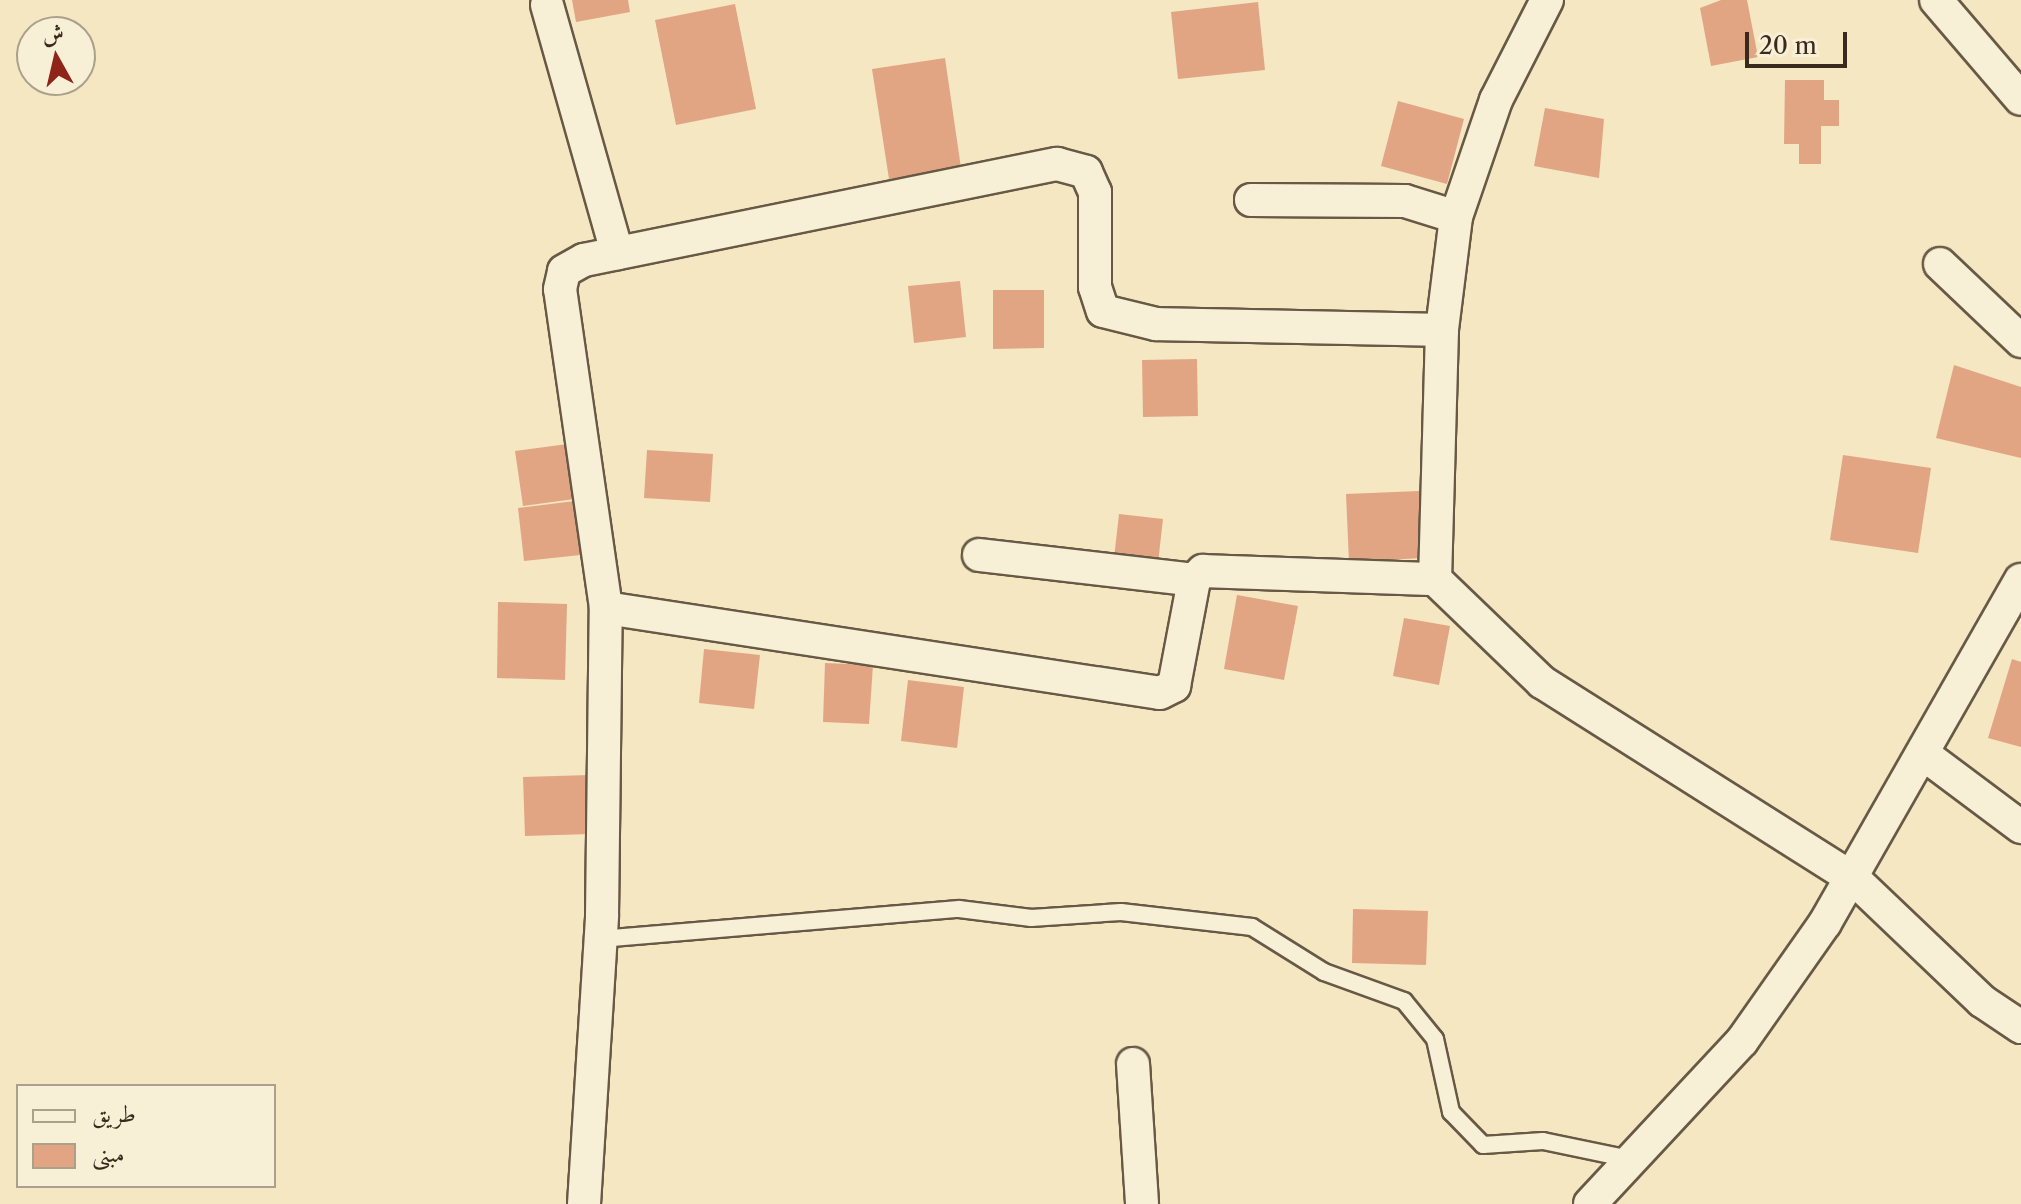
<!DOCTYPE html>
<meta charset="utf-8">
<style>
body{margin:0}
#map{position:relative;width:2021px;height:1204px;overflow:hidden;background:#f4e7c2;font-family:"Libre Caslon Text",Amiri,serif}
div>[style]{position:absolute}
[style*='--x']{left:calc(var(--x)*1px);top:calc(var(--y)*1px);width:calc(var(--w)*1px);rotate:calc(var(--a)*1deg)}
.building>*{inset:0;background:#e2a584}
.roads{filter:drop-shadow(2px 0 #685946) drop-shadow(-2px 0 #685946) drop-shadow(0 2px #685946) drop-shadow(0 -2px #685946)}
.lane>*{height:16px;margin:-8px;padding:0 8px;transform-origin:8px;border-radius:8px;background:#f8efd7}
.street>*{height:32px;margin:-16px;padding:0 16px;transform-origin:16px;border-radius:16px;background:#f8efd7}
span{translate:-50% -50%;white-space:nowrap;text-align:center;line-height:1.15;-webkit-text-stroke:7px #f8efd7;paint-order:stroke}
.legend{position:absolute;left:16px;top:1084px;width:260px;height:104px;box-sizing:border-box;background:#f8efd7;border:2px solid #aca08c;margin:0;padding:10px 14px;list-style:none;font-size:24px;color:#3a2a1c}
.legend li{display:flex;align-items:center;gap:16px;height:40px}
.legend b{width:40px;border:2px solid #aca08c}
.north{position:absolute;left:16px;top:16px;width:80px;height:80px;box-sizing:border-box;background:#f8efd7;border:2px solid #aca08c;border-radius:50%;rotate:352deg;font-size:22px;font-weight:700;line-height:32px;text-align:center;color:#3a2a1c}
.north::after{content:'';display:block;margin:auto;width:28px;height:36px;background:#8f2418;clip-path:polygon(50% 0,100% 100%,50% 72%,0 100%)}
.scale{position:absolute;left:1745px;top:32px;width:102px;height:36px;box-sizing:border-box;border:4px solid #3a2a1c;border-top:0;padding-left:10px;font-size:24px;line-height:28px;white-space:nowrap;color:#3a2a1c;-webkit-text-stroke:6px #f8efd7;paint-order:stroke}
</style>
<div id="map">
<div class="building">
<div style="clip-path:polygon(572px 0,628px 0,630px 12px,576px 22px)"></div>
<div style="clip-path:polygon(1721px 0,1747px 0,1758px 57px,1711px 66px,1700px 8px)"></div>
<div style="clip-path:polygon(1258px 2px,1265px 70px,1178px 79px,1171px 12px)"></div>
<div style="clip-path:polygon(735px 4px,756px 109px,676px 125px,655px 20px)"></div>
<div style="clip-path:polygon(945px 58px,961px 168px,889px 179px,872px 69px)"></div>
<div style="clip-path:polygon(1785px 80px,1824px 80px,1824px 100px,1839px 100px,1839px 126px,1821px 126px,1821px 164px,1799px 164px,1799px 144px,1784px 144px)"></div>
<div style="clip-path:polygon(1398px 101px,1464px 119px,1447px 184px,1381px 166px)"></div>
<div style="clip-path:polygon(1545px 108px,1604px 119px,1599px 178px,1534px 166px)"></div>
<div style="clip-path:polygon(960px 281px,966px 337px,914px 343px,908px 286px)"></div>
<div style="clip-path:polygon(993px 290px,1044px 290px,1044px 348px,993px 349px)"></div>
<div style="clip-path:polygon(1197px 359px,1198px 416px,1143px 417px,1142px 360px)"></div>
<div style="clip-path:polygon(1954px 365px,2021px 387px,2021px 458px,1936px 438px)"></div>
<div style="clip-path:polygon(575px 443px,582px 498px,523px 506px,515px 451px)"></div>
<div style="clip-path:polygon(647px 450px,713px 454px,710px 502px,644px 498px)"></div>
<div style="clip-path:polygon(1843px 455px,1931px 468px,1918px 553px,1830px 540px)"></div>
<div style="clip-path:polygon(1419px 491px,1423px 558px,1349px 562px,1346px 494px)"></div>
<div style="clip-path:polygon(583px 500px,590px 554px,524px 561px,518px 508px)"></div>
<div style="clip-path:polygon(1119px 514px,1163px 519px,1157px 572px,1113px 567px)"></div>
<div style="clip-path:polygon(1237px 595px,1298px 606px,1284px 680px,1224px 669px)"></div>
<div style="clip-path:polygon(498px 602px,567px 604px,565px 680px,497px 678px)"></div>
<div style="clip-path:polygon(1404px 618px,1450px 626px,1439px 685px,1393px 676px)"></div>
<div style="clip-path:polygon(704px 649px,760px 655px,754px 709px,699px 703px)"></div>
<div style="clip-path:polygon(2012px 659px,2021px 662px,2021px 747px,1988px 738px)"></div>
<div style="clip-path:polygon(825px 663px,873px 665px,869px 724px,823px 722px)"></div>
<div style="clip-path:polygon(908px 680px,964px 687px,957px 748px,901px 741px)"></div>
<div style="clip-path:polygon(589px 775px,591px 834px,525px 836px,523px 777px)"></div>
<div style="clip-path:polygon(1353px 909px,1428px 911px,1426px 965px,1352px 963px)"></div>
</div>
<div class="roads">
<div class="lane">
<div style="--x:600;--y:939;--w:360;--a:-4.8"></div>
<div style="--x:959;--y:909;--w:73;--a:7.1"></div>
<div style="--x:1031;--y:918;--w:90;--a:-3.8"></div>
<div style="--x:1121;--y:912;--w:132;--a:6.5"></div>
<div style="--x:1252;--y:927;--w:85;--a:32"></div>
<div style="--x:1324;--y:972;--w:85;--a:19.9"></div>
<div style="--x:1404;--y:1001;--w:49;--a:50.8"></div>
<div style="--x:1435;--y:1039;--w:75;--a:77.6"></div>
<div style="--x:1451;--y:1112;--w:46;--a:45.9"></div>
<div style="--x:1483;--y:1145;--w:60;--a:-3.8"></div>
<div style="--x:1543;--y:1141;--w:94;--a:11.7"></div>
</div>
<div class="street">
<div style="--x:1547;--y:0;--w:112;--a:117"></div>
<div style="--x:1496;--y:100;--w:124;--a:108.9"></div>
<div style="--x:1456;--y:217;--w:114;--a:97.1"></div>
<div style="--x:1442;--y:330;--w:249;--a:91.6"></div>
<div style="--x:1435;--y:579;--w:149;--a:43.9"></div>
<div style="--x:1542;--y:682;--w:369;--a:32.3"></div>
<div style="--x:1854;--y:879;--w:177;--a:43.6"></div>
<div style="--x:1982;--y:1001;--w:47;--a:33.7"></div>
<div style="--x:1936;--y:0;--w:130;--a:49.4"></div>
<div style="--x:547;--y:5;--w:258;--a:74.2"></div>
<div style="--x:1251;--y:200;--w:154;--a:0.4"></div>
<div style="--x:1405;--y:201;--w:53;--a:17.4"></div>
<div style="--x:1940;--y:264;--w:112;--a:43.5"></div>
<div style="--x:979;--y:555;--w:216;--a:6.6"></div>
<div style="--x:606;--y:608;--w:322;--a:-98.2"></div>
<div style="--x:560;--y:289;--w:18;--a:-77"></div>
<div style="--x:564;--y:271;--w:23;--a:-29"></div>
<div style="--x:584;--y:260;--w:483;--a:-11.5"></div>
<div style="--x:1057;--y:164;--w:30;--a:15"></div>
<div style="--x:1086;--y:172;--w:22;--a:66"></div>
<div style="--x:1095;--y:192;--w:95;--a:90"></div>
<div style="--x:1095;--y:287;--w:25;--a:72"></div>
<div style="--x:1103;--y:311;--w:55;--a:13.8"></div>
<div style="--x:1156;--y:324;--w:286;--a:1.2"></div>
<div style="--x:1926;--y:756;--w:119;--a:36.8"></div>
<div style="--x:1133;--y:1064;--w:140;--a:86.3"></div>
<div style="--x:584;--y:1204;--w:289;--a:-86.4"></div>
<div style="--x:602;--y:916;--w:308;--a:-89.3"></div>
<div style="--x:606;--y:608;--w:560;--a:8.72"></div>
<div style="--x:1160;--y:693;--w:16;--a:-27"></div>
<div style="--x:1174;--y:686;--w:108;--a:-79.3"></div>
<div style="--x:1194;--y:580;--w:13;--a:-45"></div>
<div style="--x:1203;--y:571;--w:232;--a:2"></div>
<div style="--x:1590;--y:1204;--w:223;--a:-47"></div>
<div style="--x:1742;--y:1041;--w:144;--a:-54.9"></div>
<div style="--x:1825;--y:923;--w:395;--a:-60.3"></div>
</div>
</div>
<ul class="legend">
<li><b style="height:10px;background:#f8efd7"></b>طريق</li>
<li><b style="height:22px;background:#e2a584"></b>مبنى</li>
</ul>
<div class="north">ش</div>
<div class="scale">20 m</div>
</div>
